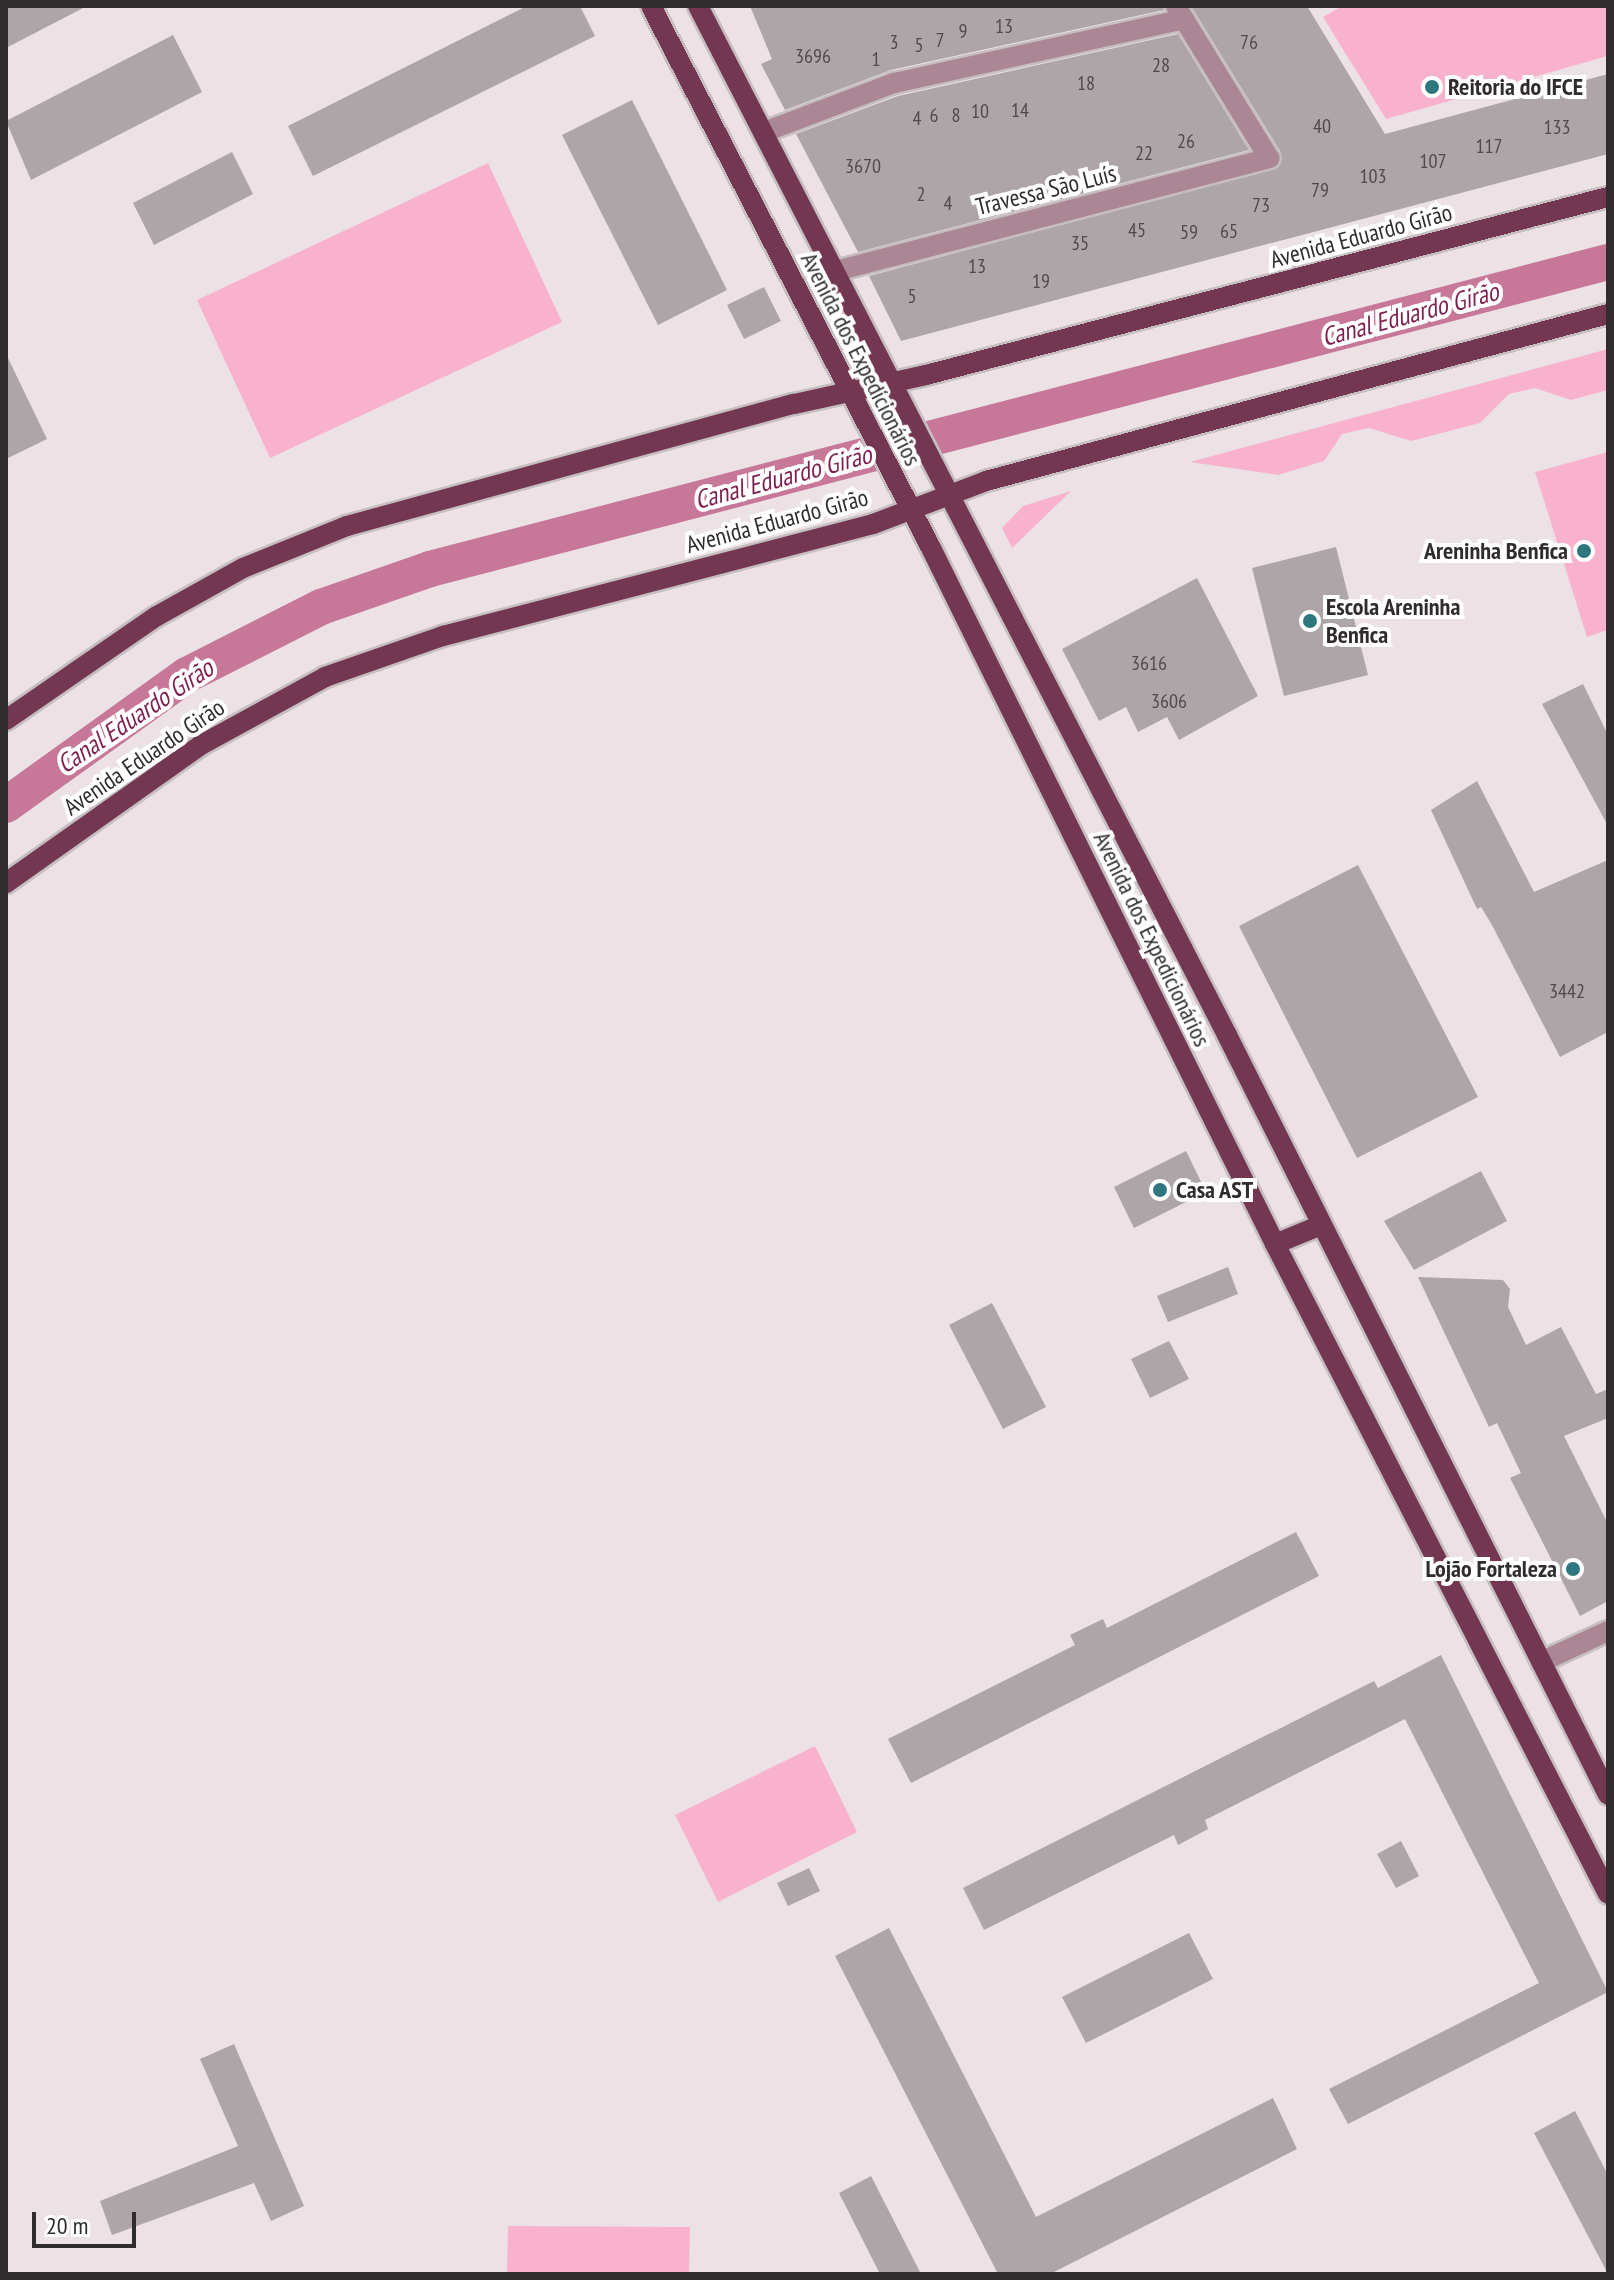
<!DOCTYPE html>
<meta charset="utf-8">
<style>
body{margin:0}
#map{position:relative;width:1614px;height:2280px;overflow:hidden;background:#ece2e6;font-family:"PT Sans Narrow",sans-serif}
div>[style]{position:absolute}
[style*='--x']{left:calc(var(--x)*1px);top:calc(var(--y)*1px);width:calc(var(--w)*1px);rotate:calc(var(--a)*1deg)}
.green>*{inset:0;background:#f8b2cd}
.canal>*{height:36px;margin:-18px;padding:0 18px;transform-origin:18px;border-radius:18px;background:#c77798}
.building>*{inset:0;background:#aea5a8}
.roads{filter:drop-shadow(2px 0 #c6bec1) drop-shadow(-2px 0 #c6bec1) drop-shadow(0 2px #c6bec1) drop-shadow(0 -2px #c6bec1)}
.minor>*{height:20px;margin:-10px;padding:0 10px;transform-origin:10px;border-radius:10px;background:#ab8694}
.major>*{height:20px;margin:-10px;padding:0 10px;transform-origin:10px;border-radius:10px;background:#743752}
.dots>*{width:22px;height:22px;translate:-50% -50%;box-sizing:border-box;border:4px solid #fff;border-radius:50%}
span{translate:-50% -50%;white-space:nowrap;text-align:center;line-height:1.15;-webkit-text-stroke:8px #fff;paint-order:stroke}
.number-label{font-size:20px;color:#504a4c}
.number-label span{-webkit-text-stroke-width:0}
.poi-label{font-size:24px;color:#302c2d;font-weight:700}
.left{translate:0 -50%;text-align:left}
.right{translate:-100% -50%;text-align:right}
.street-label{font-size:24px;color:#302c2d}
.water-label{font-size:26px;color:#7f1f50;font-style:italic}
.frame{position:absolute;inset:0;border:8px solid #302c2d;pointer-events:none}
.scale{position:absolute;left:32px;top:2212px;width:104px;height:36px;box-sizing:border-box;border:4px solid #302c2d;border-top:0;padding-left:10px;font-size:24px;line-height:28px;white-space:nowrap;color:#302c2d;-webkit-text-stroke:6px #fff;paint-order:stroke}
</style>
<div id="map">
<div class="green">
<div style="clip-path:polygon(1342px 6px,1608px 6px,1608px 56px,1386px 119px,1323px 17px)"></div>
<div style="clip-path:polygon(488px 163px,562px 322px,270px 458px,197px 300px)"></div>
<div style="clip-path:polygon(1608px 349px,1608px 390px,1571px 400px,1535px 388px,1509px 394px,1480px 423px,1411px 441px,1369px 428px,1342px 434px,1324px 461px,1278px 475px,1190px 462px)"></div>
<div style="clip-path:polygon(1608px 452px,1608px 630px,1587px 637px,1535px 472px)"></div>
<div style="clip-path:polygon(1071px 491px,1012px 548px,1002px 528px,1023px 506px)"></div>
<div style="clip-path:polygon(815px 1746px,857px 1832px,718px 1902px,675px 1815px)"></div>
<div style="clip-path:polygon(508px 2226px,690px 2227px,689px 2274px,507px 2274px)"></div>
</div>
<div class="canal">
<div style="--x:6;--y:805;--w:223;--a:-35.7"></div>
<div style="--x:187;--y:675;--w:150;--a:-26.9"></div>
<div style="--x:321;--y:607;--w:115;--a:-19.2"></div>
<div style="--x:430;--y:569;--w:1217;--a:-14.61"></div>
</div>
<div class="building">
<div style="clip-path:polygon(6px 6px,87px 6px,6px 48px)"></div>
<div style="clip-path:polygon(527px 6px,580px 6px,595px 36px,313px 176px,288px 126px)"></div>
<div style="clip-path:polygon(750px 6px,1163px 6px,1164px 10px,891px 70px,785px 110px,761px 64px,772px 59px)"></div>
<div style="clip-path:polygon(1191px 6px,1307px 6px,1385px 134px,1608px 74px,1608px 154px,901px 341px,869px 276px,1278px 167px,1280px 151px)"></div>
<div style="clip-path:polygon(1178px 34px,1249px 150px,858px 252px,796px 134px,898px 96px)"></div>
<div style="clip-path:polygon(173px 35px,202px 92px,31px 180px,6px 121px)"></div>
<div style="clip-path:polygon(632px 100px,727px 290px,658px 325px,562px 135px)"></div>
<div style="clip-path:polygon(232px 152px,253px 194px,154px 245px,133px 203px)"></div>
<div style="clip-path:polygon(764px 287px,781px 321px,744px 339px,727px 305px)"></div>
<div style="clip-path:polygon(6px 354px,47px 439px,6px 459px)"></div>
<div style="clip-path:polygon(1336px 547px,1368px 675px,1284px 696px,1252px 568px)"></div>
<div style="clip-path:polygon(1197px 578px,1258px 696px,1179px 740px,1167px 717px,1138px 732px,1126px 707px,1099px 721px,1062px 649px)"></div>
<div style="clip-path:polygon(1583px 684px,1608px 735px,1608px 826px,1542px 704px)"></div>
<div style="clip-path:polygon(1477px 781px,1534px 892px,1608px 860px,1608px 1032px,1560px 1057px,1492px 925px,1481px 907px,1477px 909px,1431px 810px)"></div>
<div style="clip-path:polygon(1358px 865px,1478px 1097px,1357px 1158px,1239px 926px)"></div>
<div style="clip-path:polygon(1186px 1151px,1206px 1192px,1134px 1228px,1114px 1187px)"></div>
<div style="clip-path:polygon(1481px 1171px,1507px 1221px,1414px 1270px,1384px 1221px)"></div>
<div style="clip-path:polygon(1228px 1267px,1238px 1294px,1168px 1322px,1157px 1296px)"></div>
<div style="clip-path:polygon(1418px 1277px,1503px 1280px,1510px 1289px,1508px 1307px,1526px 1345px,1561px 1327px,1596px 1394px,1608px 1389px,1608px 1418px,1564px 1436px,1608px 1524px,1608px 1601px,1580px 1616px,1510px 1478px,1521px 1473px,1497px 1423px,1489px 1427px)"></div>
<div style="clip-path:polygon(992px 1303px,1046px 1407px,1003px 1429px,949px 1325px)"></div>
<div style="clip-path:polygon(1169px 1341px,1189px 1379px,1150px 1398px,1131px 1359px)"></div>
<div style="clip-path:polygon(1296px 1532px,1319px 1576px,911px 1783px,888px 1739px,1075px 1645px,1070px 1635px,1103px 1619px,1107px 1628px)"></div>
<div style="clip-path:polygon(1441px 1655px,1608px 1992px,1348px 2124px,1329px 2089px,1539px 1983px,1405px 1719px,1205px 1820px,1208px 1829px,1178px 1845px,1174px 1835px,984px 1930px,963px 1888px,1374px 1681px,1378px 1688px)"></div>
<div style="clip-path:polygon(1401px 1841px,1419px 1876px,1396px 1888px,1377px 1854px)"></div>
<div style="clip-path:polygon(809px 1868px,820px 1891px,788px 1906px,777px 1883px)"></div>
<div style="clip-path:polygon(889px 1928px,1036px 2217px,1273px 2098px,1297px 2149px,1050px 2274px,998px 2274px,835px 1956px)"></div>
<div style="clip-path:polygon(1189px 1933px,1213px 1979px,1086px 2043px,1062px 1997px)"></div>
<div style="clip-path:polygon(234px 2044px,304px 2206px,271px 2221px,254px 2183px,112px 2235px,100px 2201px,238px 2146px,200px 2059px)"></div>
<div style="clip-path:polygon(1575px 2111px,1608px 2175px,1608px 2274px,1534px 2133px)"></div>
<div style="clip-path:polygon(871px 2176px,921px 2274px,880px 2274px,839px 2193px)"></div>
</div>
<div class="roads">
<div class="minor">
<div style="--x:764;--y:132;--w:139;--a:-20.7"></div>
<div style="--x:894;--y:83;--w:297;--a:-12.4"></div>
<div style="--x:836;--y:271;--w:448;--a:-14.6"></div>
<div style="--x:1269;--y:158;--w:178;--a:-121.5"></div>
<div style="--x:1541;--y:1662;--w:74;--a:-24.8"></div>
</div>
<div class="major">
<div style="--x:651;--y:6;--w:610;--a:62.68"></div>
<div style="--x:931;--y:548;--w:776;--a:63.7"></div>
<div style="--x:1275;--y:1244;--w:730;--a:62.87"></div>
<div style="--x:698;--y:6;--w:1157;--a:62.79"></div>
<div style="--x:1227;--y:1035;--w:850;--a:63.37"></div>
<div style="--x:6;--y:720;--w:183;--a:-34.6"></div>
<div style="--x:157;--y:616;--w:98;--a:-29.2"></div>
<div style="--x:243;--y:568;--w:112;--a:-22"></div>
<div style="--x:347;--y:526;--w:463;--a:-15.3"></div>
<div style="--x:794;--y:404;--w:135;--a:-12.4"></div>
<div style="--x:926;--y:375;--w:705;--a:-14.63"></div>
<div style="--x:6;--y:883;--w:239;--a:-35.3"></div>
<div style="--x:201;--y:745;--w:141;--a:-28.7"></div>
<div style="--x:325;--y:677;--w:125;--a:-19.2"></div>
<div style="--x:443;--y:636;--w:444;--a:-14.6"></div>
<div style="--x:873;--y:524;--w:121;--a:-20.8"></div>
<div style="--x:986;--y:481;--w:644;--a:-15.03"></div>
<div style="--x:1275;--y:1244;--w:48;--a:-22.2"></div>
</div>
</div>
<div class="dots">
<div style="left:1432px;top:87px;background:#2e777e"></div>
<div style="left:1584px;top:551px;background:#2e777e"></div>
<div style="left:1310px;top:621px;background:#2e777e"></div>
<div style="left:1160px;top:1190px;background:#2e777e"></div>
<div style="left:1573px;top:1569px;background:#2e777e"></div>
</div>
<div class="number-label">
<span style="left:1004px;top:26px">13</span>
<span style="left:963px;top:31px">9</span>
<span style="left:940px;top:40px">7</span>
<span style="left:894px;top:42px">3</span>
<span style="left:1249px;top:42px">76</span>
<span style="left:919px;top:45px">5</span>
<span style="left:813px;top:56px">3696</span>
<span style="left:876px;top:59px">1</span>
<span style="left:1161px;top:65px">28</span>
<span style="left:1086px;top:83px">18</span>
<span style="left:1020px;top:110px">14</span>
<span style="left:980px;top:111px">10</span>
<span style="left:934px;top:115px">6</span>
<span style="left:956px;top:115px">8</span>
<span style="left:917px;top:118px">4</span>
<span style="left:1322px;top:126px">40</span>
<span style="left:1557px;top:127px">133</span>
<span style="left:1186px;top:141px">26</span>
<span style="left:1489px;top:146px">117</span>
<span style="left:1144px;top:153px">22</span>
<span style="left:1433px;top:161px">107</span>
<span style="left:863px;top:166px">3670</span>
<span style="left:1373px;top:176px">103</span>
<span style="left:1320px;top:190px">79</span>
<span style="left:921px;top:194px">2</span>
<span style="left:948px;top:203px">4</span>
<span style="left:1261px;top:205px">73</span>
<span style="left:1137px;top:230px">45</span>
<span style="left:1229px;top:231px">65</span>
<span style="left:1189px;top:232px">59</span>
<span style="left:1080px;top:243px">35</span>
<span style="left:977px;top:266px">13</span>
<span style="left:1041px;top:281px">19</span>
<span style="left:912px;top:296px">5</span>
<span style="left:1149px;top:663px">3616</span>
<span style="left:1169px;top:701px">3606</span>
<span style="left:1567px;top:991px">3442</span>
</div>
<div class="poi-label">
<span class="left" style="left:1448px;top:87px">Reitoria do IFCE</span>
<span class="right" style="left:1568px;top:551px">Areninha Benfica</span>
<span class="left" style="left:1326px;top:621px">Escola Areninha<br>Benfica</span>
<span class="left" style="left:1176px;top:1190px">Casa AST</span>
<span class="right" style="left:1557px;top:1569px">Lojão Fortaleza</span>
</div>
<div class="street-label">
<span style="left:1046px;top:190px;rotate:-14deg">Travessa São Luís</span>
<span style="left:1361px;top:236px;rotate:-15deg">Avenida Eduardo Girão</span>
<span style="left:861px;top:359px;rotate:63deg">Avenida dos Expedicionários</span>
<span style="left:777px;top:521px;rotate:-15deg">Avenida Eduardo Girão</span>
<span style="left:144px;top:757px;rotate:-34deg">Avenida Eduardo Girão</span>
<span style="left:1152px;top:939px;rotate:64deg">Avenida dos Expedicionários</span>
</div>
<div class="water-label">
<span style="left:1410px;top:314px;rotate:-15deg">Canal Eduardo Girão</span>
<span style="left:783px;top:477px;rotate:-15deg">Canal Eduardo Girão</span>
<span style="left:135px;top:716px;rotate:-34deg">Canal Eduardo Girão</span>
</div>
<div class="frame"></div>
<div class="scale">20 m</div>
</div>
